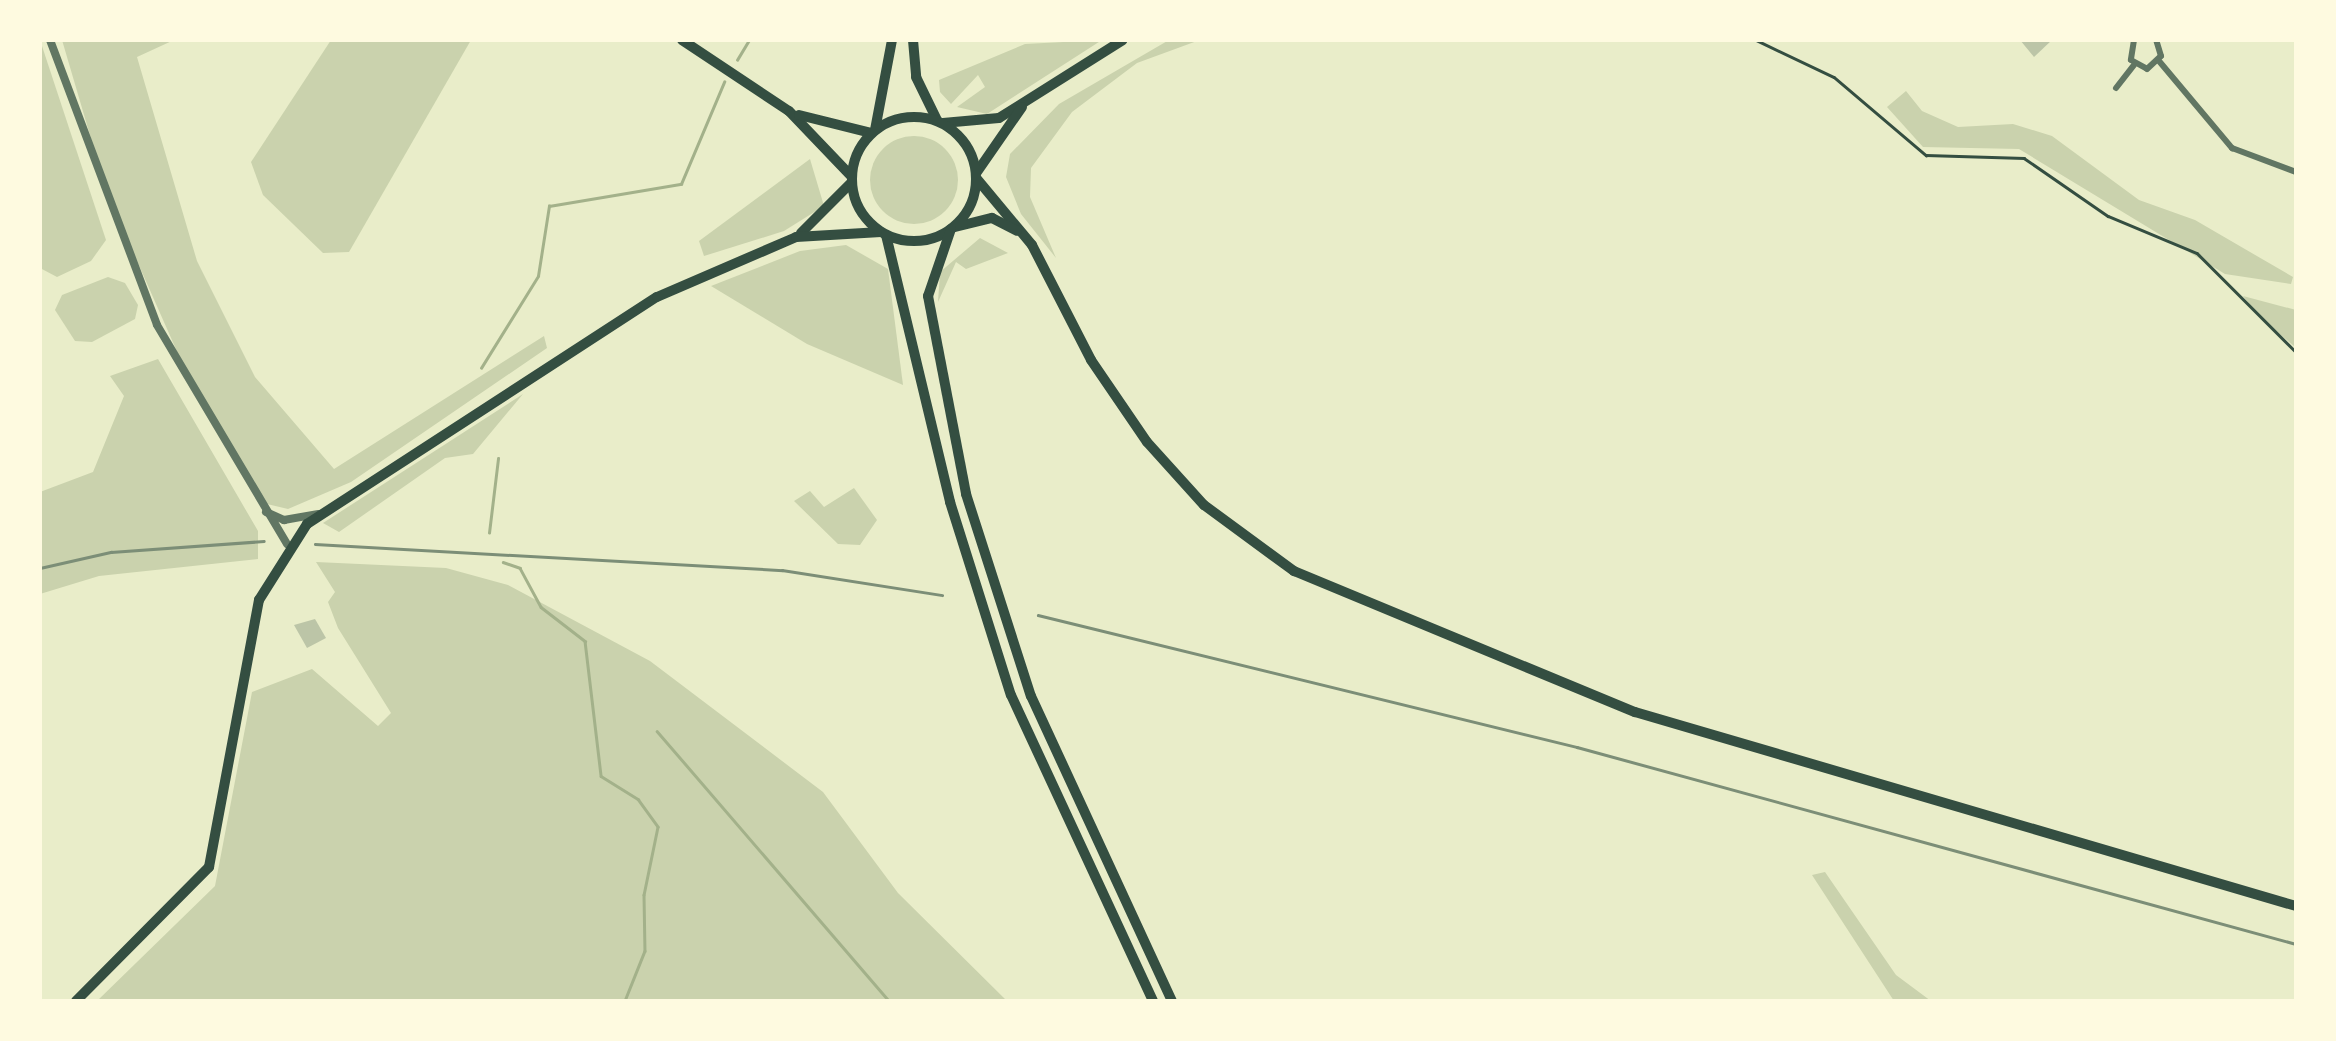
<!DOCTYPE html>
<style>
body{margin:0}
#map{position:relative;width:2336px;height:1041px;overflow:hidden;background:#e9edc9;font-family:"Work Sans",sans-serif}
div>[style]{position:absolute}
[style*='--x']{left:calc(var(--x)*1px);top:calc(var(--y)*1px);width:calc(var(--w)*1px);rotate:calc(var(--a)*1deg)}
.green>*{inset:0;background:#cad2ad}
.round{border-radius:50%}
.stream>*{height:2.5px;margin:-1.25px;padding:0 1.25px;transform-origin:1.25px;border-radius:1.25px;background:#a3b18a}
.building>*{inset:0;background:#bcc5a7}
.path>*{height:2.5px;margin:-1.25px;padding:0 1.25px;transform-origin:1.25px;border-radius:1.25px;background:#344e41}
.minor>*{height:6px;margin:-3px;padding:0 3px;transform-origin:3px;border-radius:3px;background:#617663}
.tertiary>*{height:8px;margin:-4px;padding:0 4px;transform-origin:4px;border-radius:4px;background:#617663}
.primary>*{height:10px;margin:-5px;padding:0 5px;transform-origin:5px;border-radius:5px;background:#344e41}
.trunk>*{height:10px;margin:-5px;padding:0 5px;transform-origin:5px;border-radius:5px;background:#344e41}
.trunk>.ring{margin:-5px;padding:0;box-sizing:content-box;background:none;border:10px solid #344e41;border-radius:50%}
.rail>*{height:2.5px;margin:-1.25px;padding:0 1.25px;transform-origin:1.25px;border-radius:1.25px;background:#7c8e77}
span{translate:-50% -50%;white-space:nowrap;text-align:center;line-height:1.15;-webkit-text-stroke:10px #fefae0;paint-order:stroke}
.frame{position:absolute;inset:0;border:42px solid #fefae0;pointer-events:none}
</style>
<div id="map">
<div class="green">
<div style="clip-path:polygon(40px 40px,106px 240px,91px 261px,57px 277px,40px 268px)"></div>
<div style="clip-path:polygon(62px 40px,174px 40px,137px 57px,197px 261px,255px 377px,334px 469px,544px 336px,547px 348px,351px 482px,288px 509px,267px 504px,179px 356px,107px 193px)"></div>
<div style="clip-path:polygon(331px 40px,471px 40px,349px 252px,323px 253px,263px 195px,251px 162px)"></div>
<div style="clip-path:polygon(1102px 40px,987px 114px,957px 107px,985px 87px,978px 75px,951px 104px,940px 92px,939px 80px,1025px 44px)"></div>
<div style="clip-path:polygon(1169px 40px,1197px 41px,1137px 63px,1072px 112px,1031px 168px,1030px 197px,1056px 258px,1021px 214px,1006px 177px,1010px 154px,1059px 104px)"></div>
<div style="clip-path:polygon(1906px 91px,1922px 111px,1958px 127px,2013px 124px,2052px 136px,2139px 200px,2195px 220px,2293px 277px,2291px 284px,2225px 274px,2019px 149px,1923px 147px,1887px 107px)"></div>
<div class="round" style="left:870px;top:136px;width:88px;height:88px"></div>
<div style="clip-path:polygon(810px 159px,824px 206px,784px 231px,704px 256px,699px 241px)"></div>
<div style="clip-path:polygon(980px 238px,1008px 253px,966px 269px,956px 262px,938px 302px,940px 272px)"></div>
<div style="clip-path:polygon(846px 245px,888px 269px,903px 385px,807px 344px,711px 286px,800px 251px)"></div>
<div style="clip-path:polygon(108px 277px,125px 283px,138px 305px,135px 319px,92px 342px,75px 341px,55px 310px,62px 295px)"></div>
<div style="clip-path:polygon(2243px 296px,2296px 310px,2296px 348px,2259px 316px)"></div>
<div style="clip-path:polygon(158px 359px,258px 531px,258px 559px,99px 576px,40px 594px,40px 492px,93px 472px,124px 396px,110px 376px)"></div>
<div style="clip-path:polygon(523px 394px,473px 454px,445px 458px,339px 532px,323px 523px)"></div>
<div style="clip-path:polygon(854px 488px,877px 520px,860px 545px,838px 544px,794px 501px,810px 491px,824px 507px)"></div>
<div style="clip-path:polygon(316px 562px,446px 568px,508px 585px,650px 661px,823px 792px,898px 893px,1007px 1001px,97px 1001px,215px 886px,252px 692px,312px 669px,378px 726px,391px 713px,338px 628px,328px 602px,335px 592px)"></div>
<div style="clip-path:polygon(1825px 872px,1896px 975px,1931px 1001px,1894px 1001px,1812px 875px)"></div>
</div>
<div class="stream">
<div style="--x:737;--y:60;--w:23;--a:-59"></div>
<div style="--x:481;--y:368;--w:108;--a:-58.2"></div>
<div style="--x:538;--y:276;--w:71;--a:-81.1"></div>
<div style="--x:549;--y:206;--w:134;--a:-9.5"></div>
<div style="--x:681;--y:184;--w:111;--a:-67.1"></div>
<div style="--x:489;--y:533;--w:75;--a:-83.1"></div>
<div style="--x:503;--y:562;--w:18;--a:19"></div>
<div style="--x:520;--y:568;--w:44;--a:61.7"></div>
<div style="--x:541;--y:607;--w:56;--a:37.7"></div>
<div style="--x:585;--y:641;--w:136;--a:83.2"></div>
<div style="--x:601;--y:776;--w:44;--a:31.9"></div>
<div style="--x:638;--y:799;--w:34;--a:54"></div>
<div style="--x:658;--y:827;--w:69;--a:101.6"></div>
<div style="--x:644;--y:895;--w:56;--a:89"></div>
<div style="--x:645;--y:951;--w:54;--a:111.8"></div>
<div style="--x:657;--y:731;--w:356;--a:49.3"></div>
</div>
<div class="building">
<div style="clip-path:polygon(2020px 40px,2052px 40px,2034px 57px)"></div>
<div style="clip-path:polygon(315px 619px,326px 638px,307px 648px,294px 625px)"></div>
</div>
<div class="path">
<div style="--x:1756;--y:40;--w:86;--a:25.4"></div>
<div style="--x:1834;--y:77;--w:121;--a:40.3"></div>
<div style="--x:1926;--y:155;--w:98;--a:1.8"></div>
<div style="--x:2024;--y:158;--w:102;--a:34.6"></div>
<div style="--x:2108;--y:216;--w:96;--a:22.6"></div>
<div style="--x:2197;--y:253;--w:140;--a:45"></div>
</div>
<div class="minor">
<div style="--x:2134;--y:40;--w:20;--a:99"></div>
<div style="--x:2131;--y:60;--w:18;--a:29"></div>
<div style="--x:2147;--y:69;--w:19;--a:-43"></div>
<div style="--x:2161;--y:56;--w:17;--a:-107"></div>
<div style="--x:2159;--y:61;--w:114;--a:50"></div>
<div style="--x:2232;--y:148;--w:68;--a:20.6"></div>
<div style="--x:2116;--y:88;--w:29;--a:-52"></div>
</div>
<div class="tertiary">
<div style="--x:50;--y:40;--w:304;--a:69.4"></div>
<div style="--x:157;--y:325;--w:255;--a:59.3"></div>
<div style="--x:266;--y:512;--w:20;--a:24"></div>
<div style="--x:284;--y:520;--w:35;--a:-10"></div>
</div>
<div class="primary">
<div style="--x:682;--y:40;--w:128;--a:33.6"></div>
<div style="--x:789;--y:111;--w:91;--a:46.3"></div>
<div style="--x:799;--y:115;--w:74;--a:14"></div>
<div style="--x:943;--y:123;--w:56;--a:-5.1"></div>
<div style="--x:999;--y:118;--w:146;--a:-32.2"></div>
<div style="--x:977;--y:172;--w:79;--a:-55.3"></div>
<div style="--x:977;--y:179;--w:86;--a:50.2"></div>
<div style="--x:1032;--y:245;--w:129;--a:62.8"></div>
<div style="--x:1091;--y:360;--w:99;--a:55.7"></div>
<div style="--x:1147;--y:442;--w:85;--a:47.9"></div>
<div style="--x:1204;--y:505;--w:112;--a:36.3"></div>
<div style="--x:1294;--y:571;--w:369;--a:22.5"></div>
<div style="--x:1635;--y:712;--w:689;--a:16.36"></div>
<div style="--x:955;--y:227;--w:38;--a:-14"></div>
<div style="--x:992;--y:218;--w:28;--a:27"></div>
<div style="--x:801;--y:233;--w:72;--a:-45"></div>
<div style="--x:76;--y:1001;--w:189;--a:-45.2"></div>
<div style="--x:209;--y:867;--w:272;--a:-79.4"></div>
<div style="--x:259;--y:600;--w:90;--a:-57.7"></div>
<div style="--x:307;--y:524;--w:417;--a:-33"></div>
<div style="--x:657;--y:297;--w:151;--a:-23.3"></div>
<div style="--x:796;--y:237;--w:85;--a:-3.4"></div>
</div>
<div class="trunk">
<div style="--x:913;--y:40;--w:37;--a:85"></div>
<div style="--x:916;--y:77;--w:48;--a:64"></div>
<div class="ring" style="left:852px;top:117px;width:114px;height:114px"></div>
<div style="--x:875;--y:130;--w:92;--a:-79.3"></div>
<div style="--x:951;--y:229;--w:71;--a:108.9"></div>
<div style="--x:928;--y:296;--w:202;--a:79.1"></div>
<div style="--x:966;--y:494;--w:212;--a:72.2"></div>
<div style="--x:1031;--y:696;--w:336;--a:65.2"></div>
<div style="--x:886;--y:235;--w:275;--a:76.5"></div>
<div style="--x:950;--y:502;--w:202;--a:72.5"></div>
<div style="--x:1011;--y:695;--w:337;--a:65.1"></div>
</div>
<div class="rail">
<div style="--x:315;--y:544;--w:468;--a:3.2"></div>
<div style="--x:782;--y:570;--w:162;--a:8.9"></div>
<div style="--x:40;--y:568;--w:73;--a:-12.7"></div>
<div style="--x:111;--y:552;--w:153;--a:-4.1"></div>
<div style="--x:1038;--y:615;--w:555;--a:13.76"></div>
<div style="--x:1577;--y:747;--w:745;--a:15.32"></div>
</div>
<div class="frame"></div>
</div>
